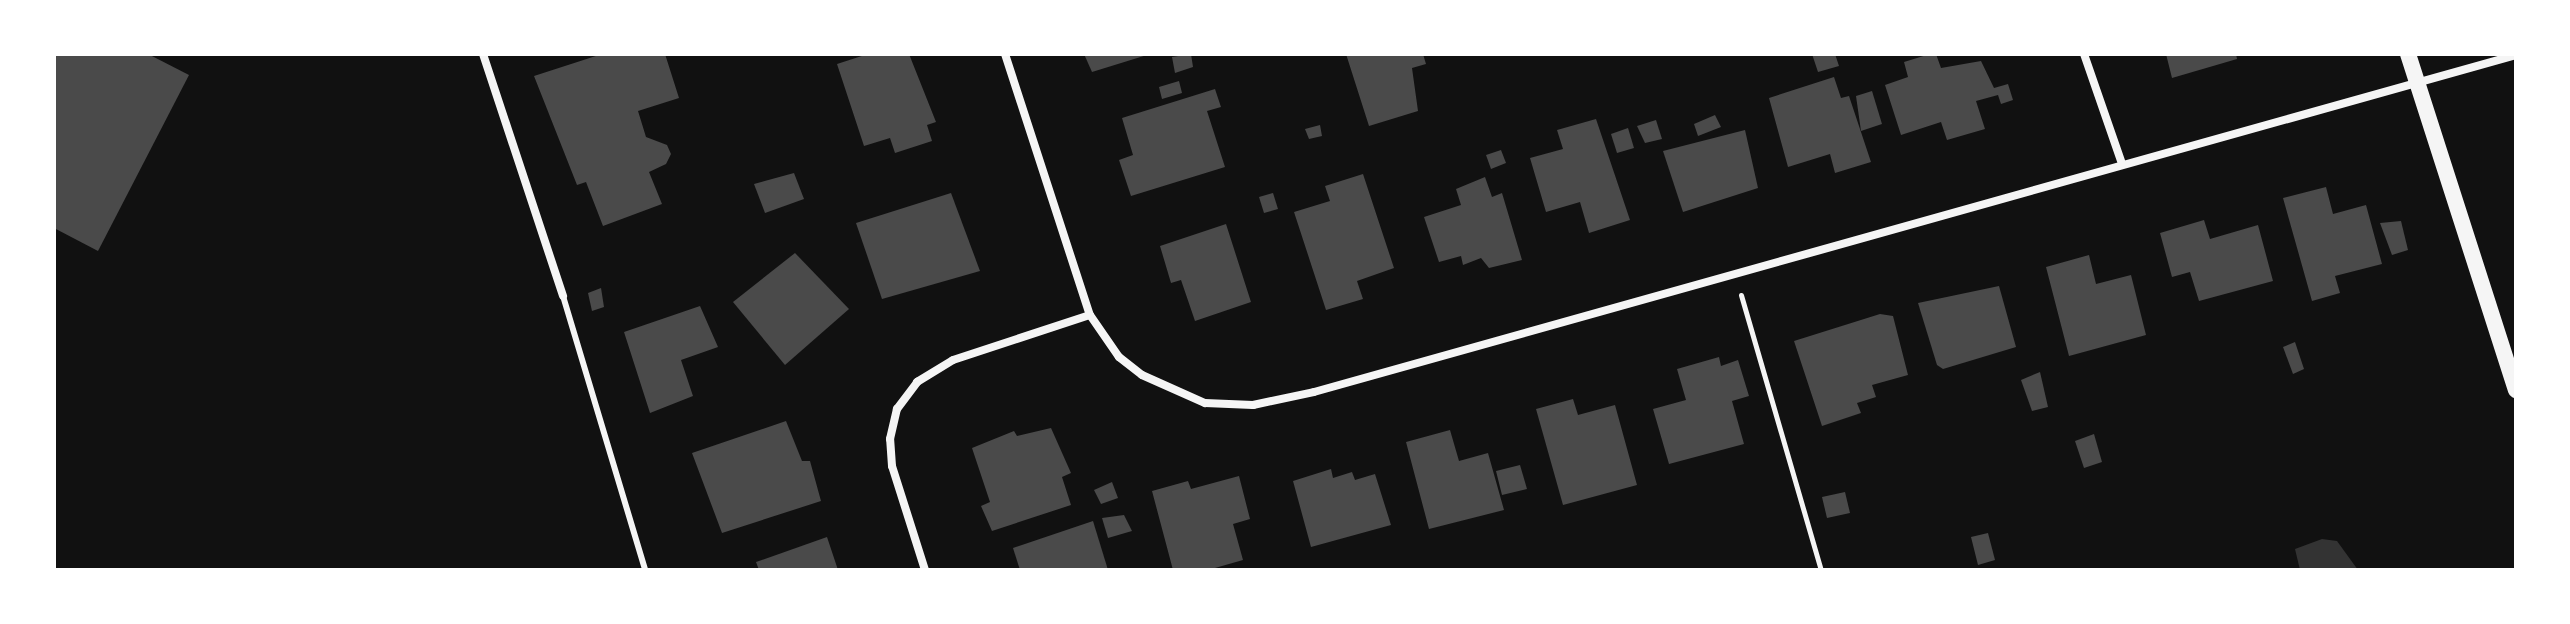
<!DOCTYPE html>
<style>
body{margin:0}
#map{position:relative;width:2570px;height:624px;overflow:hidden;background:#111;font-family:Georgia,serif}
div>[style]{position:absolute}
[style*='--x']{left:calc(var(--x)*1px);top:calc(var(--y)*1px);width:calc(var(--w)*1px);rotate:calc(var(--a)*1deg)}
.water>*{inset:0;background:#333}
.building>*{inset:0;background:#4a4a4a}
.path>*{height:5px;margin:-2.5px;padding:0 2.5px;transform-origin:2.5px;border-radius:2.5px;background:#f5f5f5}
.service>*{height:6px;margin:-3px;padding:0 3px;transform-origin:3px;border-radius:3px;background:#f5f5f5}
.minor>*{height:8px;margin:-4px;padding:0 4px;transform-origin:4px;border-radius:4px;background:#f5f5f5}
.secondary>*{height:16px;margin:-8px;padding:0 8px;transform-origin:8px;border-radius:8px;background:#f5f5f5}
span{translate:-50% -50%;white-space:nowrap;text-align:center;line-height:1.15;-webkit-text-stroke:7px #fff;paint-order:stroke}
.frame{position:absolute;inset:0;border:56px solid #fff;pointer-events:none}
</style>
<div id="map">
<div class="water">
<div style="clip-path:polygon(2322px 539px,2337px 541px,2358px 570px,2300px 570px,2295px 549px)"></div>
</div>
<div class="building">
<div style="clip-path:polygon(54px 54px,148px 54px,189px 75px,98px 251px,54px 228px)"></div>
<div style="clip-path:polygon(602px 54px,665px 54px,679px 98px,638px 111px,646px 137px,667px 145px,671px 154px,666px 164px,649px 172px,662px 204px,603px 226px,586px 182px,577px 185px,534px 76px)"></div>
<div style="clip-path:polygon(868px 54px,909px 54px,936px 122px,927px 125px,932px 141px,895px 153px,890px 138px,864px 146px,837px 64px)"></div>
<div style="clip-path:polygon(1084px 54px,1147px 54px,1147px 55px,1092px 72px)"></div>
<div style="clip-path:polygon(1191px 54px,1193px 67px,1175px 73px,1172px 57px)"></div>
<div style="clip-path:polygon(1346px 54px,1423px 54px,1426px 64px,1412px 68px,1418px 111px,1369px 126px)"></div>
<div style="clip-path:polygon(1812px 54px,1835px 54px,1839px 66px,1818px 72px)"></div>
<div style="clip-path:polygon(1930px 54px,1936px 54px,1941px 68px,1981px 61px,1994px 88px,2008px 84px,2013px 100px,2001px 104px,1998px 95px,1976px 101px,1985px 129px,1947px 140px,1941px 122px,1901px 135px,1885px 85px,1908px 77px,1904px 62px)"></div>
<div style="clip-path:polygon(2166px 54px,2236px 54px,2237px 59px,2172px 78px)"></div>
<div style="clip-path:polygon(1834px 77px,1841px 98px,1849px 96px,1871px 162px,1835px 173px,1830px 154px,1788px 167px,1769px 98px)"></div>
<div style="clip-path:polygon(1179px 81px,1182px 93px,1162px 99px,1159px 87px)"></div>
<div style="clip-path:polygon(1215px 89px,1221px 107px,1207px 111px,1225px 167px,1131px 196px,1119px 160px,1133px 155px,1122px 118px)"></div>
<div style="clip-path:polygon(1872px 91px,1882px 124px,1861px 131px,1856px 96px)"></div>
<div style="clip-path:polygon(1715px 115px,1721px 127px,1698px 136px,1694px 124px)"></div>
<div style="clip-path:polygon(1596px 119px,1630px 220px,1589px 233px,1580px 202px,1546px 212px,1530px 158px,1563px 149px,1557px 130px)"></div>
<div style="clip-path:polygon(1656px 120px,1662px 139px,1645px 143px,1637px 126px)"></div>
<div style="clip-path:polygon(1320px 125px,1322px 136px,1309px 139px,1305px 129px)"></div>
<div style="clip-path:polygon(1628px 128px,1634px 148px,1617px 153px,1611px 134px)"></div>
<div style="clip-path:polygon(1745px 130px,1758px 188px,1683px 212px,1663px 151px)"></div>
<div style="clip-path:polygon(1501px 150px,1506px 163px,1491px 169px,1486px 155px)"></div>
<div style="clip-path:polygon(794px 173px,804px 199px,765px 213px,754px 184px)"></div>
<div style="clip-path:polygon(1363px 174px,1394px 268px,1357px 281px,1363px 299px,1326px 310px,1294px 212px,1330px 201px,1325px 186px)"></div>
<div style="clip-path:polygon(1485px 177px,1492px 197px,1502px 193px,1522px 260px,1489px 268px,1481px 258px,1463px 265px,1461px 256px,1439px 262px,1424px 217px,1461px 205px,1456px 189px)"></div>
<div style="clip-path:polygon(2326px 187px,2333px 214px,2366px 205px,2382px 264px,2335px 276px,2340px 293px,2312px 301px,2283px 198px)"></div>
<div style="clip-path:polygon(951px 193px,980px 271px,882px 299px,856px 223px)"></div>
<div style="clip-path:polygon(1273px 193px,1278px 209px,1264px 213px,1259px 197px)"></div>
<div style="clip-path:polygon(2204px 220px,2210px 239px,2258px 225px,2273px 281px,2199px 301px,2190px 272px,2172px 277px,2160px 233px)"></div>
<div style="clip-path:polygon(2401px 221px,2408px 250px,2392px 255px,2380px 223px)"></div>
<div style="clip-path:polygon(1226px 224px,1251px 302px,1195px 321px,1181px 280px,1171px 283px,1160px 246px)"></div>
<div style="clip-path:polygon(795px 253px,849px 309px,785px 365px,733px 302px)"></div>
<div style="clip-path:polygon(2089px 255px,2096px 284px,2131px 275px,2146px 335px,2069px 356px,2046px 267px)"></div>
<div style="clip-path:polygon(1999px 286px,2016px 347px,1943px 369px,1937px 365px,1918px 303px)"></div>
<div style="clip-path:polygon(601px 288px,604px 307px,592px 311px,588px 293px)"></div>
<div style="clip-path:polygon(700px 306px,718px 347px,681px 360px,693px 396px,650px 413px,624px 332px)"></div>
<div style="clip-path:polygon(1880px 314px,1893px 316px,1908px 375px,1872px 385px,1876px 397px,1857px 403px,1861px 413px,1822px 426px,1794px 341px)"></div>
<div style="clip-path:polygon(2295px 342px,2304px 369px,2293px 374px,2283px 347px)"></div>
<div style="clip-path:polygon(1719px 357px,1721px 366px,1738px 360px,1749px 396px,1732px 401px,1744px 444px,1669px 464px,1653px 409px,1686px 400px,1677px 369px)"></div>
<div style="clip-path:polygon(2040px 372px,2048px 407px,2032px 411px,2021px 380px)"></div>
<div style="clip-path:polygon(1573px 399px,1578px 415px,1615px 405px,1637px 485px,1563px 505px,1536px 409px)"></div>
<div style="clip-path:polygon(786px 421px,802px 461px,810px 461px,821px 501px,722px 533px,692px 453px)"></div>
<div style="clip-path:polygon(1051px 428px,1071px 473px,1062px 477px,1071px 505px,992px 531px,981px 506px,990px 502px,972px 448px,1014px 431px,1017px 436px)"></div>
<div style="clip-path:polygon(1450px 430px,1459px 461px,1488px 453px,1504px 510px,1429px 529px,1406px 442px)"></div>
<div style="clip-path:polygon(2094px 434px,2102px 462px,2084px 468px,2075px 441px)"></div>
<div style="clip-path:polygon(1520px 465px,1527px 489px,1502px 495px,1496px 471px)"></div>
<div style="clip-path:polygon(1331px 469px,1333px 478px,1352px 472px,1355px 480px,1375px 474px,1391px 525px,1311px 547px,1293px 481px)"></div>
<div style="clip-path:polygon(1239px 476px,1250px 519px,1233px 524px,1243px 560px,1208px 570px,1173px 570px,1152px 491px,1188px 481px,1191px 489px)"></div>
<div style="clip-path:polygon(1112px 482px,1118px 498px,1101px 504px,1094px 490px)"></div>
<div style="clip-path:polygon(1845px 492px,1850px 513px,1827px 518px,1822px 497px)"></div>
<div style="clip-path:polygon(1124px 515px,1132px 531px,1108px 538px,1102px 518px)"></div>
<div style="clip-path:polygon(1093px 521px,1108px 570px,1020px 570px,1013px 548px)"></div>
<div style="clip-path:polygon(1988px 533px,1995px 560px,1978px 565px,1971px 537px)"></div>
<div style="clip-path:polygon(827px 537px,838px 570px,759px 570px,756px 562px)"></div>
</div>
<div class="path">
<div style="--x:1741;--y:295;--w:286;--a:73.8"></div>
</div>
<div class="service">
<div style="--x:563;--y:296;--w:286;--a:73.3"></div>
</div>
<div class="minor">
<div style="--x:483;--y:54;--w:255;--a:71.7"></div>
<div style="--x:1005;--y:54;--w:274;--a:72"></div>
<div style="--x:1090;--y:315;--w:51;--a:55.4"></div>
<div style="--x:1119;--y:357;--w:29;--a:38"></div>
<div style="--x:1142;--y:375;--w:69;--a:24"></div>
<div style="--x:1205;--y:403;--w:48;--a:2.4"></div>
<div style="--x:1253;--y:405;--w:62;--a:-12"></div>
<div style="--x:1314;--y:392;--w:1248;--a:-15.66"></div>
<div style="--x:2084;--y:54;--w:116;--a:70.9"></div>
<div style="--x:925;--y:570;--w:109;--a:-107.6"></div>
<div style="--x:892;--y:466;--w:27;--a:-94"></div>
<div style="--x:890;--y:439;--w:31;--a:-77"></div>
<div style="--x:897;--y:409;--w:34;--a:-53"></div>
<div style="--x:917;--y:382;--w:42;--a:-31.4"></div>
<div style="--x:953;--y:360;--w:144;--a:-18.2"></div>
</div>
<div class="secondary">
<div style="--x:2408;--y:54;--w:353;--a:72.2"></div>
</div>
<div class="frame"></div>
</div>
